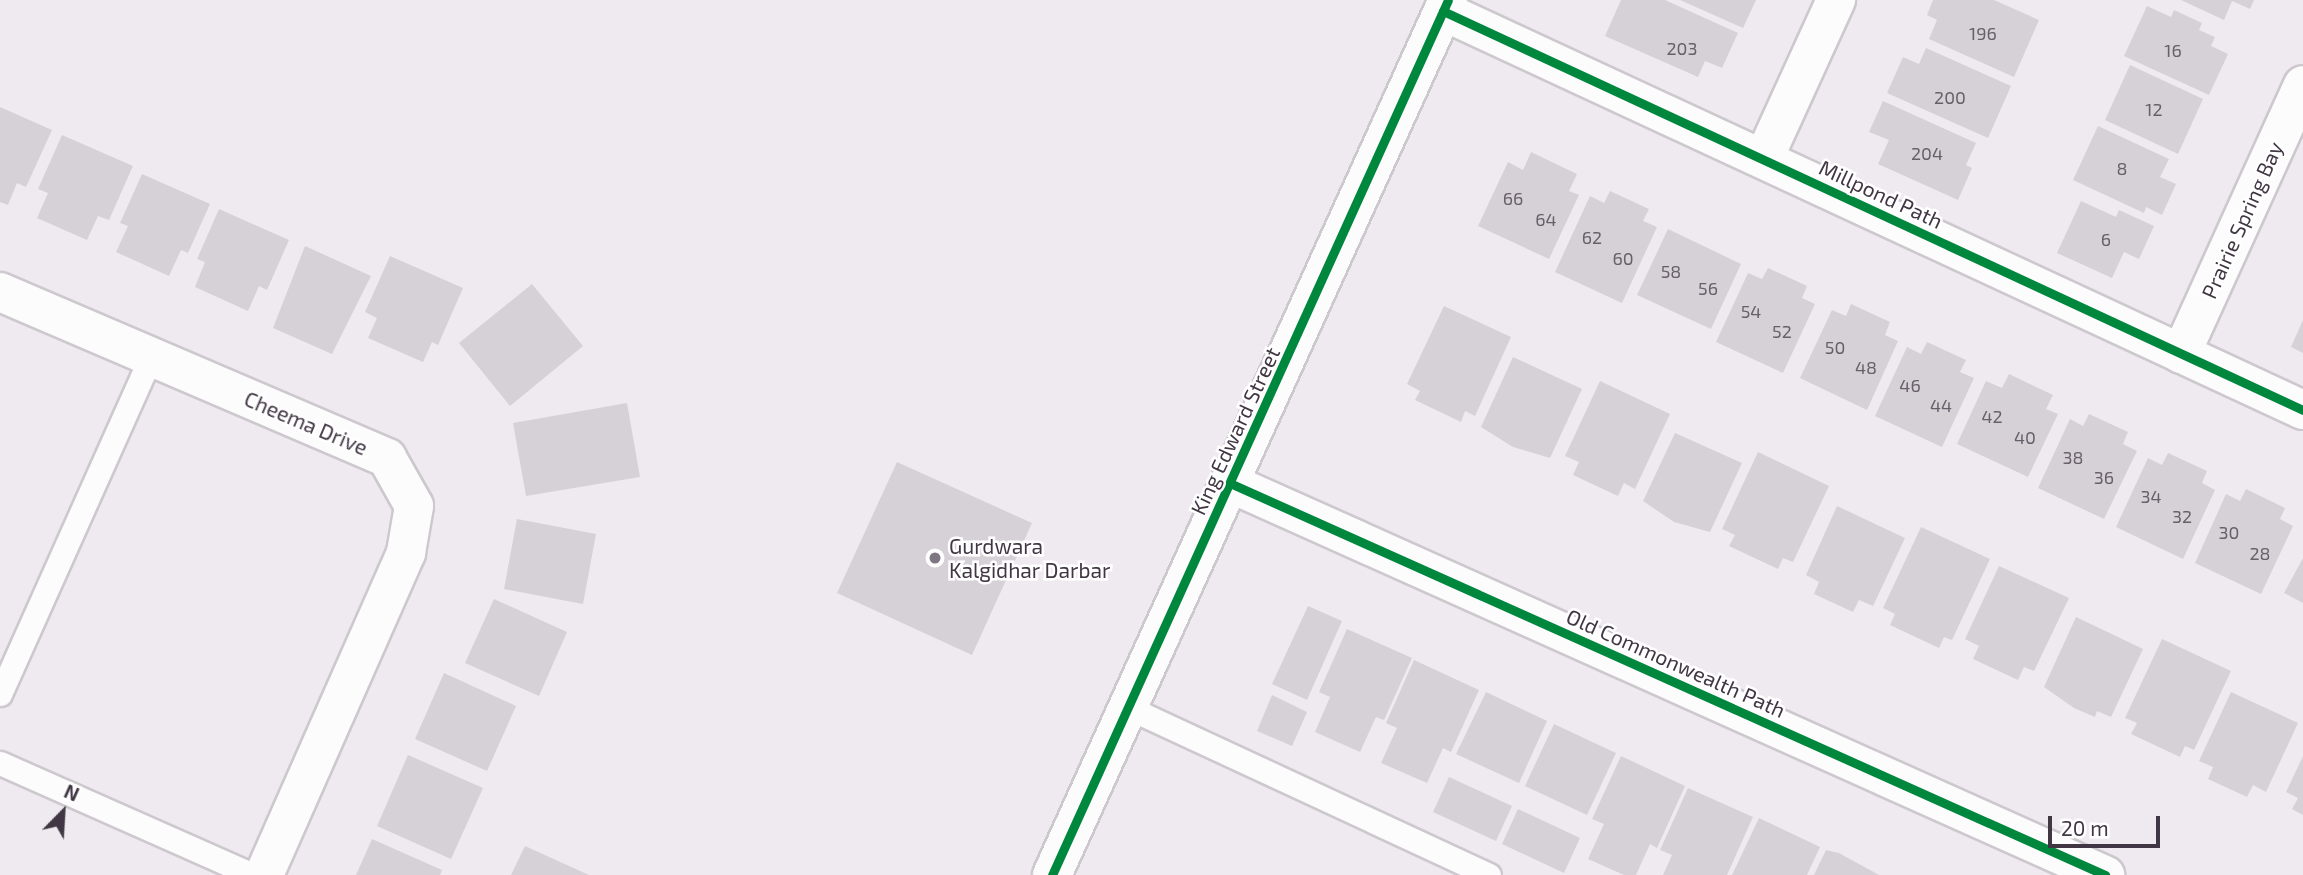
<!DOCTYPE html>
<style>
body{margin:0}
#map{position:relative;width:2303px;height:875px;overflow:hidden;background:#efeaef;font-family:"Exo 2",sans-serif}
div>[style]{position:absolute}
[style*='--x']{left:calc(var(--x)*1px);top:calc(var(--y)*1px);width:calc(var(--w)*1px);rotate:calc(var(--a)*1deg)}
.building>*{inset:0;background:#d6d1d7}
.roads{filter:drop-shadow(2px 0 #cdc8ce) drop-shadow(-2px 0 #cdc8ce) drop-shadow(0 2px #cdc8ce) drop-shadow(0 -2px #cdc8ce)}
.service>*{height:23px;margin:-11.5px;padding:0 11.5px;transform-origin:11.5px;border-radius:11.5px;background:#fdfcfd}
.minor>*{height:38px;margin:-19px;padding:0 19px;transform-origin:19px;border-radius:19px;background:#fdfcfd}
.tertiary>*{height:38px;margin:-19px;padding:0 19px;transform-origin:19px;border-radius:19px;background:#fdfcfd}
.cycleway>*{height:9px;margin:-4.5px;padding:0 4.5px;transform-origin:4.5px;border-radius:4.5px;background:#00873e}
.dots>*{width:19px;height:19px;translate:-50% -50%;box-sizing:border-box;border:4px solid #fff;border-radius:50%}
span{translate:-50% -50%;white-space:nowrap;text-align:center;line-height:1.15;-webkit-text-stroke:5px #fff;paint-order:stroke}
.number-label{font-size:18px;color:#685f6a}
.number-label span{-webkit-text-stroke-width:0}
.street-label{font-size:21px;color:#413744}
.poi-label{font-size:21px;color:#413744}
.left{translate:0 -50%;text-align:left}
.north{position:absolute;left:28px;top:777px;width:70px;height:70px;-webkit-text-stroke:5px #fff;paint-order:stroke;rotate:24deg;font-size:19px;font-weight:700;line-height:28px;text-align:center;color:#413744}
.north::after{content:'';display:block;margin:auto;width:24px;height:32px;background:#413744;clip-path:polygon(50% 0,100% 100%,50% 72%,0 100%)}
.scale{position:absolute;left:2048px;top:816px;width:112px;height:32px;box-sizing:border-box;border:4px solid #413744;border-top:0;padding-left:9px;font-size:21px;line-height:24px;white-space:nowrap;color:#413744;-webkit-text-stroke:5px #fff;paint-order:stroke}
</style>
<div id="map">
<div class="building">
<div style="clip-path:polygon(1621px 0,1665px 0,1738px 33px,1722px 68px,1705px 61px,1698px 77px,1605px 36px)"></div>
<div style="clip-path:polygon(1680px 0,1756px 0,1743px 28px)"></div>
<div style="clip-path:polygon(1933px 0,1994px 0,2039px 20px,2014px 77px,1929px 39px,1937px 20px,1927px 15px)"></div>
<div style="clip-path:polygon(2181px 0,2254px 0,2250px 9px,2232px 1px,2224px 20px)"></div>
<div style="clip-path:polygon(2147px 6px,2171px 17px,2174px 10px,2202px 23px,2199px 30px,2215px 37px,2211px 46px,2228px 54px,2209px 95px,2124px 56px)"></div>
<div style="clip-path:polygon(1926px 48px,2011px 86px,1988px 138px,1887px 93px,1903px 57px,1919px 64px)"></div>
<div style="clip-path:polygon(2130px 65px,2203px 99px,2178px 154px,2105px 120px)"></div>
<div style="clip-path:polygon(1883px 101px,1976px 143px,1966px 165px,1972px 168px,1958px 200px,1878px 164px,1889px 140px,1869px 132px)"></div>
<div style="clip-path:polygon(0 107px,52px 130px,26px 187px,17px 183px,8px 205px,0 202px)"></div>
<div style="clip-path:polygon(2098px 126px,2169px 159px,2160px 177px,2176px 184px,2162px 215px,2146px 207px,2144px 213px,2073px 180px)"></div>
<div style="clip-path:polygon(62px 135px,133px 166px,109px 220px,98px 216px,87px 240px,37px 218px,48px 193px,38px 189px)"></div>
<div style="clip-path:polygon(1531px 152px,1577px 174px,1569px 191px,1579px 195px,1549px 259px,1478px 226px,1508px 162px,1523px 170px)"></div>
<div style="clip-path:polygon(142px 174px,210px 204px,188px 253px,181px 250px,169px 276px,116px 252px,128px 226px,120px 223px)"></div>
<div style="clip-path:polygon(1610px 191px,1649px 209px,1643px 221px,1657px 227px,1622px 303px,1555px 272px,1590px 196px,1604px 203px)"></div>
<div style="clip-path:polygon(2081px 201px,2116px 217px,2119px 210px,2154px 226px,2139px 259px,2124px 252px,2112px 278px,2057px 253px)"></div>
<div style="clip-path:polygon(219px 209px,289px 240px,267px 290px,259px 286px,248px 311px,195px 287px,205px 262px,197px 259px)"></div>
<div style="clip-path:polygon(1668px 229px,1741px 264px,1711px 329px,1637px 295px)"></div>
<div style="clip-path:polygon(305px 246px,371px 276px,332px 354px,273px 328px)"></div>
<div style="clip-path:polygon(390px 256px,463px 288px,438px 345px,432px 342px,423px 362px,368px 338px,377px 318px,365px 312px)"></div>
<div style="clip-path:polygon(1768px 268px,1807px 286px,1802px 298px,1815px 304px,1783px 373px,1716px 342px,1748px 273px,1762px 279px)"></div>
<div style="clip-path:polygon(532px 284px,583px 346px,510px 406px,459px 343px)"></div>
<div style="clip-path:polygon(1851px 304px,1890px 322px,1885px 335px,1898px 341px,1867px 410px,1800px 378px,1832px 310px,1846px 316px)"></div>
<div style="clip-path:polygon(1444px 306px,1511px 337px,1475px 416px,1465px 411px,1461px 422px,1415px 400px,1420px 391px,1407px 384px)"></div>
<div style="clip-path:polygon(2303px 320px,2303px 353px,2291px 347px)"></div>
<div style="clip-path:polygon(1927px 342px,1966px 360px,1960px 372px,1974px 378px,1942px 447px,1875px 416px,1907px 347px,1921px 354px)"></div>
<div style="clip-path:polygon(1513px 357px,1582px 389px,1550px 458px,1513px 447px,1481px 427px)"></div>
<div style="clip-path:polygon(2009px 374px,2053px 395px,2046px 409px,2058px 414px,2028px 477px,1957px 444px,1986px 381px,2002px 388px)"></div>
<div style="clip-path:polygon(1600px 381px,1670px 414px,1635px 489px,1624px 483px,1618px 496px,1573px 475px,1579px 462px,1565px 456px)"></div>
<div style="clip-path:polygon(627px 403px,640px 477px,526px 496px,513px 423px)"></div>
<div style="clip-path:polygon(2089px 414px,2128px 432px,2123px 444px,2137px 451px,2104px 519px,2038px 488px,2070px 419px,2083px 426px)"></div>
<div style="clip-path:polygon(1675px 433px,1742px 463px,1710px 532px,1674px 522px,1643px 501px)"></div>
<div style="clip-path:polygon(1758px 452px,1829px 486px,1793px 562px,1783px 558px,1778px 569px,1729px 546px,1735px 535px,1722px 529px)"></div>
<div style="clip-path:polygon(2168px 453px,2207px 471px,2202px 483px,2215px 490px,2183px 559px,2116px 527px,2148px 458px,2162px 465px)"></div>
<div style="clip-path:polygon(897px 462px,1032px 523px,972px 655px,837px 593px)"></div>
<div style="clip-path:polygon(2246px 489px,2285px 508px,2280px 519px,2293px 526px,2261px 594px,2195px 563px,2226px 494px,2240px 501px)"></div>
<div style="clip-path:polygon(1837px 506px,1905px 538px,1873px 606px,1859px 600px,1853px 612px,1814px 594px,1819px 582px,1806px 575px)"></div>
<div style="clip-path:polygon(517px 519px,596px 534px,583px 604px,504px 589px)"></div>
<div style="clip-path:polygon(1921px 527px,1990px 559px,1952px 640px,1944px 637px,1939px 648px,1890px 625px,1895px 614px,1883px 608px)"></div>
<div style="clip-path:polygon(2303px 558px,2303px 603px,2284px 593px)"></div>
<div style="clip-path:polygon(1999px 566px,2069px 598px,2034px 671px,2024px 667px,2018px 680px,1973px 659px,1979px 646px,1965px 639px)"></div>
<div style="clip-path:polygon(494px 599px,567px 632px,539px 696px,465px 663px)"></div>
<div style="clip-path:polygon(1308px 606px,1342px 621px,1307px 700px,1272px 684px)"></div>
<div style="clip-path:polygon(2076px 617px,2143px 649px,2111px 717px,2097px 711px,2095px 717px,2074px 708px,2044px 687px)"></div>
<div style="clip-path:polygon(1347px 629px,1412px 658px,1384px 720px,1376px 717px,1360px 752px,1315px 732px,1330px 697px,1319px 692px)"></div>
<div style="clip-path:polygon(2162px 639px,2231px 671px,2194px 750px,2185px 746px,2180px 757px,2131px 734px,2137px 723px,2125px 718px)"></div>
<div style="clip-path:polygon(1414px 660px,1479px 690px,1451px 752px,1443px 748px,1427px 783px,1381px 763px,1397px 728px,1386px 723px)"></div>
<div style="clip-path:polygon(444px 673px,516px 706px,487px 771px,415px 739px)"></div>
<div style="clip-path:polygon(1486px 692px,1547px 721px,1519px 783px,1456px 754px)"></div>
<div style="clip-path:polygon(2231px 692px,2298px 723px,2266px 792px,2253px 785px,2247px 797px,2208px 779px,2213px 767px,2199px 761px)"></div>
<div style="clip-path:polygon(1272px 695px,1307px 712px,1292px 746px,1257px 731px)"></div>
<div style="clip-path:polygon(1554px 724px,1616px 753px,1587px 815px,1525px 786px)"></div>
<div style="clip-path:polygon(408px 755px,483px 788px,451px 859px,377px 826px)"></div>
<div style="clip-path:polygon(1621px 756px,1685px 786px,1657px 848px,1650px 844px,1636px 875px,1624px 875px,1588px 859px,1604px 824px,1592px 819px)"></div>
<div style="clip-path:polygon(2303px 756px,2303px 815px,2292px 809px,2298px 798px,2286px 792px)"></div>
<div style="clip-path:polygon(1449px 777px,1512px 806px,1496px 841px,1433px 812px)"></div>
<div style="clip-path:polygon(1688px 788px,1753px 817px,1727px 875px,1663px 875px,1672px 855px,1660px 850px)"></div>
<div style="clip-path:polygon(1518px 809px,1580px 838px,1564px 873px,1502px 844px)"></div>
<div style="clip-path:polygon(1759px 818px,1820px 847px,1807px 875px,1732px 875px)"></div>
<div style="clip-path:polygon(372px 839px,442px 870px,440px 875px,356px 875px)"></div>
<div style="clip-path:polygon(525px 846px,589px 875px,511px 875px)"></div>
<div style="clip-path:polygon(1826px 850px,1839px 853px,1879px 875px,1814px 875px)"></div>
</div>
<div class="roads">
<div class="service">
<div style="--x:0;--y:694;--w:370;--a:-65.9"></div>
<div style="--x:1127;--y:707;--w:399;--a:24.9"></div>
<div style="--x:0;--y:763;--w:277;--a:23.9"></div>
</div>
<div class="minor">
<div style="--x:1443;--y:11;--w:948;--a:24.89"></div>
<div style="--x:1764;--y:158;--w:174;--a:-65.5"></div>
<div style="--x:0;--y:292;--w:421;--a:23.2"></div>
<div style="--x:387;--y:458;--w:55;--a:60.6"></div>
<div style="--x:414;--y:506;--w:48;--a:99.7"></div>
<div style="--x:406;--y:553;--w:352;--a:113.8"></div>
<div style="--x:2181;--y:354;--w:295;--a:-65.6"></div>
</div>
<div class="tertiary">
<div style="--x:1232;--y:484;--w:957;--a:24.13"></div>
<div style="--x:1052;--y:875;--w:960;--a:-65.65"></div>
</div>
</div>
<div class="cycleway">
<div style="--x:1443;--y:11;--w:948;--a:24.89"></div>
<div style="--x:1232;--y:484;--w:957;--a:24.13"></div>
<div style="--x:1052;--y:875;--w:960;--a:-65.65"></div>
</div>
<div class="dots">
<div style="left:935px;top:558px;background:#7e7680"></div>
</div>
<div class="number-label">
<span style="left:1983px;top:33px">196</span>
<span style="left:1682px;top:48px">203</span>
<span style="left:2173px;top:50px">16</span>
<span style="left:1950px;top:97px">200</span>
<span style="left:2154px;top:109px">12</span>
<span style="left:1927px;top:153px">204</span>
<span style="left:2122px;top:168px">8</span>
<span style="left:1513px;top:198px">66</span>
<span style="left:1546px;top:219px">64</span>
<span style="left:1592px;top:237px">62</span>
<span style="left:2106px;top:239px">6</span>
<span style="left:1623px;top:258px">60</span>
<span style="left:1671px;top:271px">58</span>
<span style="left:1708px;top:288px">56</span>
<span style="left:1751px;top:311px">54</span>
<span style="left:1782px;top:331px">52</span>
<span style="left:1835px;top:347px">50</span>
<span style="left:1866px;top:367px">48</span>
<span style="left:1910px;top:385px">46</span>
<span style="left:1941px;top:405px">44</span>
<span style="left:1992px;top:416px">42</span>
<span style="left:2025px;top:437px">40</span>
<span style="left:2073px;top:457px">38</span>
<span style="left:2104px;top:477px">36</span>
<span style="left:2151px;top:496px">34</span>
<span style="left:2182px;top:516px">32</span>
<span style="left:2229px;top:532px">30</span>
<span style="left:2260px;top:553px">28</span>
</div>
<div class="street-label">
<span style="left:1881px;top:194px;rotate:25deg">Millpond Path</span>
<span style="left:2242px;top:220px;rotate:-66deg">Prairie Spring Bay</span>
<span style="left:306px;top:423px;rotate:23deg">Cheema Drive</span>
<span style="left:1235px;top:431px;rotate:-65deg">King Edward Street</span>
<span style="left:1676px;top:663px;rotate:24deg">Old Commonwealth Path</span>
</div>
<div class="poi-label">
<span class="left" style="left:949px;top:558px">Gurdwara<br>Kalgidhar Darbar</span>
</div>
<div class="north">N</div>
<div class="scale">20 m</div>
</div>
